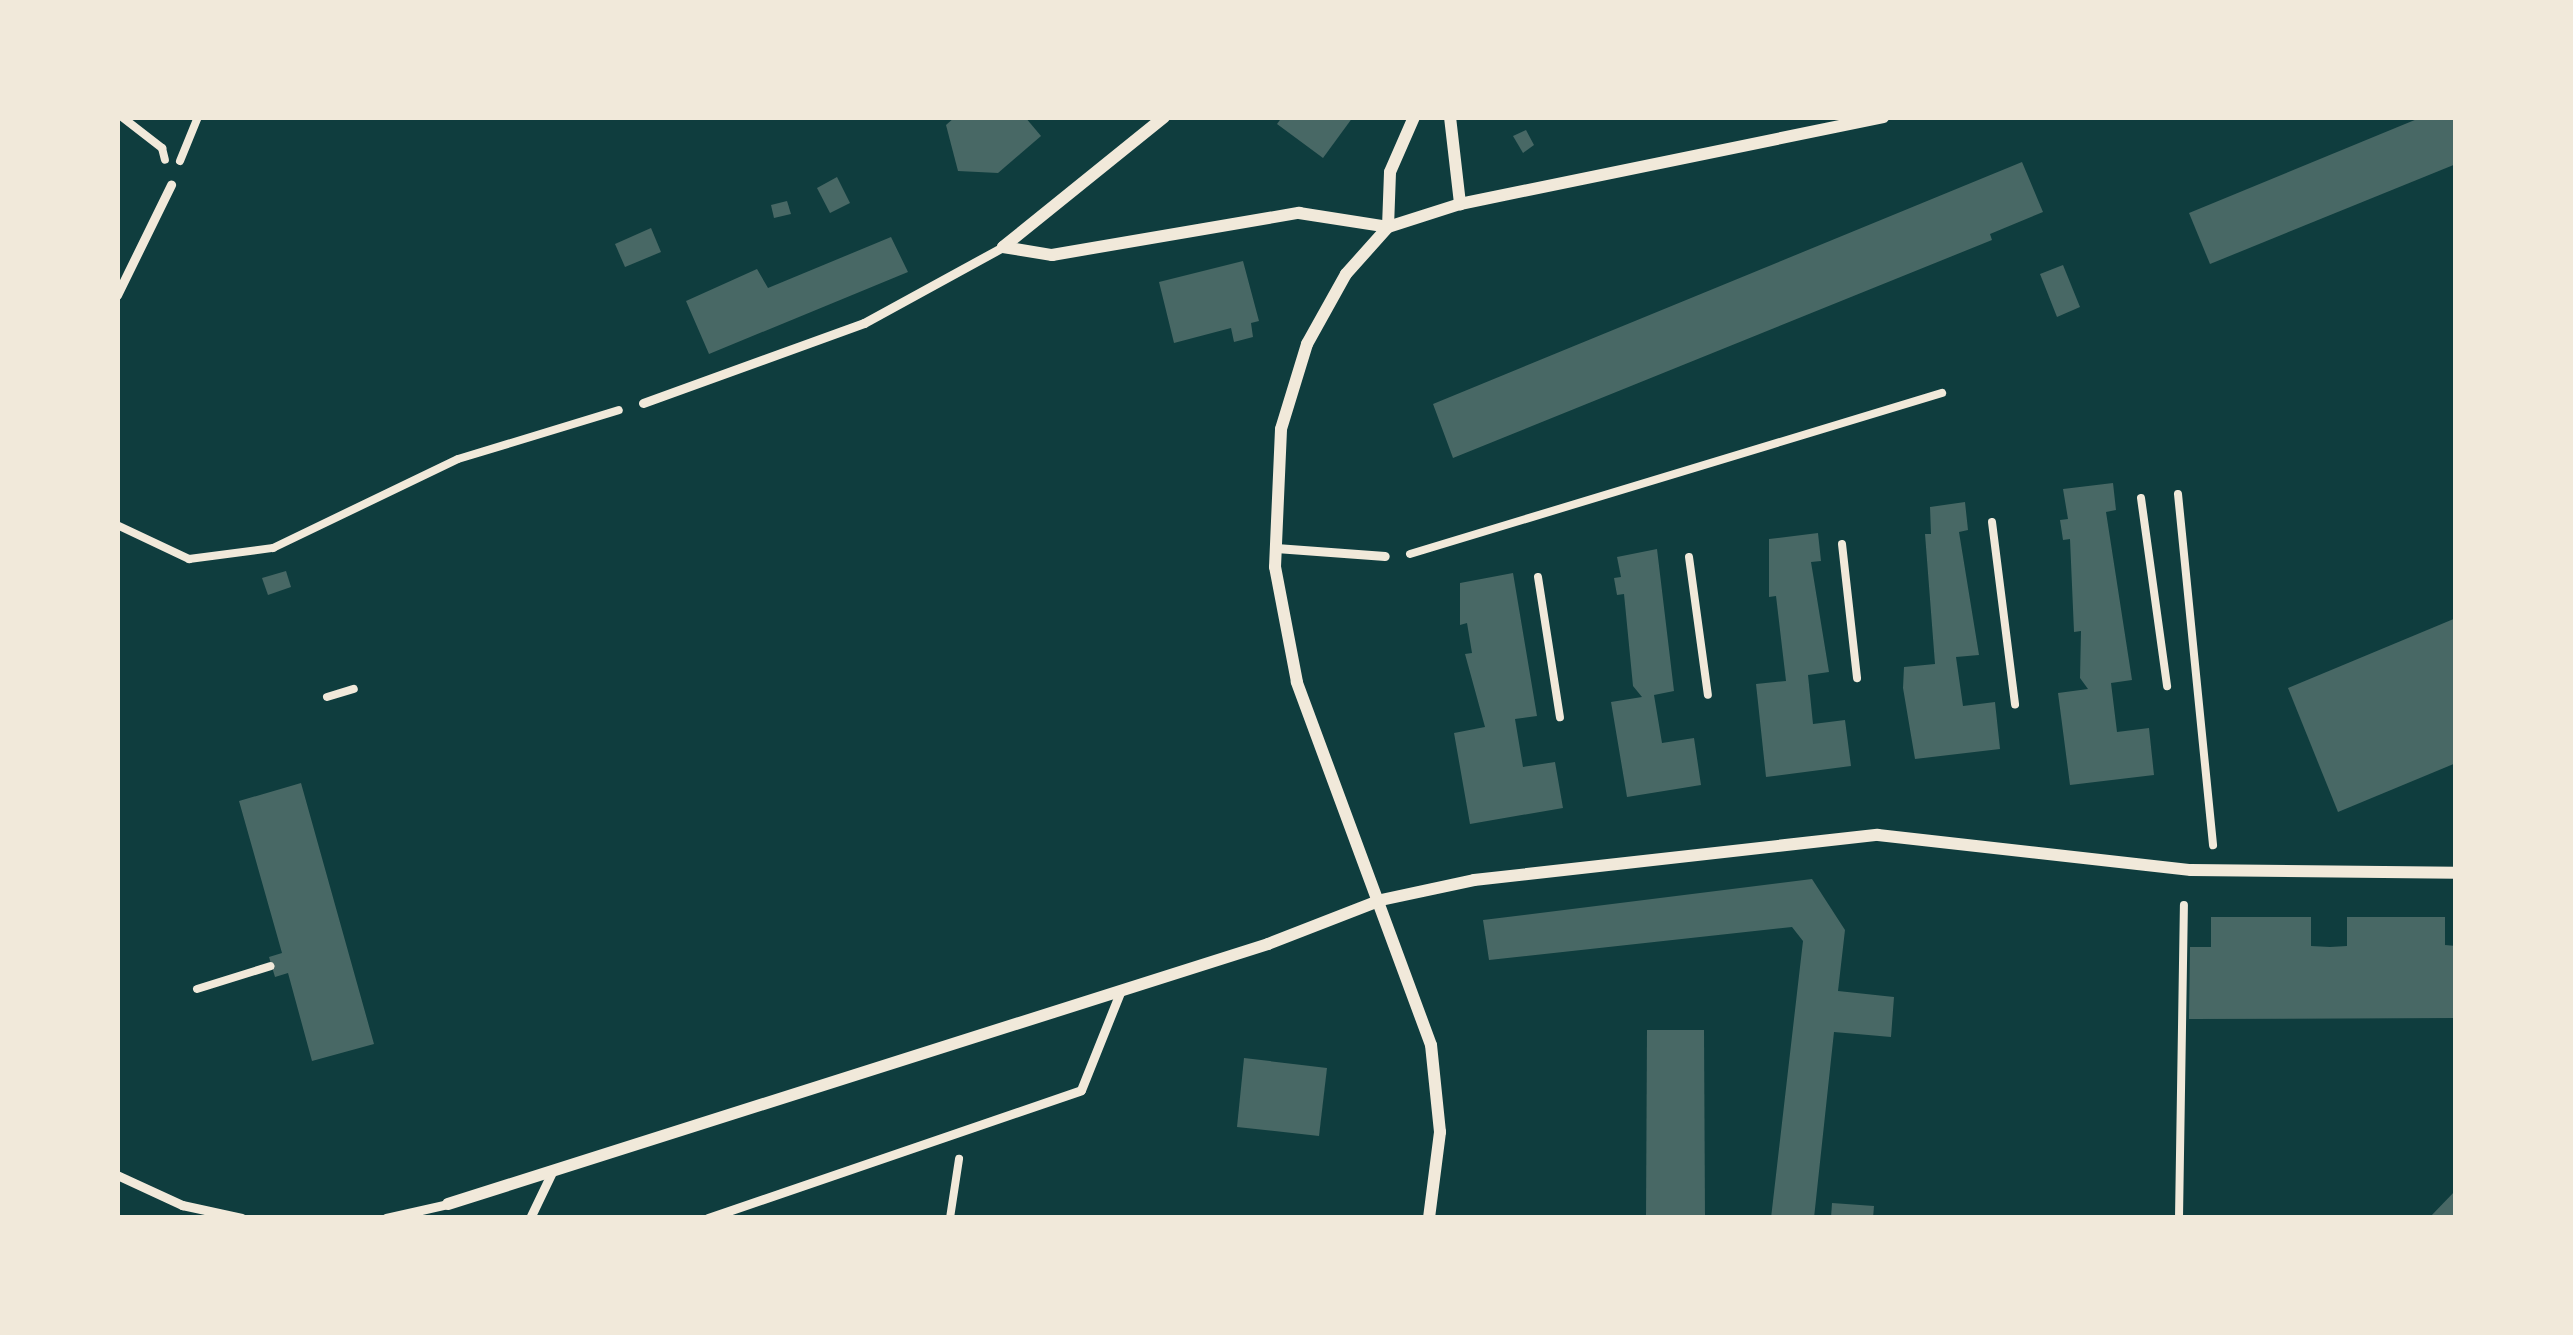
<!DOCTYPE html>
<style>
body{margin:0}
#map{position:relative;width:2573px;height:1335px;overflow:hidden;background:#0f3d3e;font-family:"Public Sans",sans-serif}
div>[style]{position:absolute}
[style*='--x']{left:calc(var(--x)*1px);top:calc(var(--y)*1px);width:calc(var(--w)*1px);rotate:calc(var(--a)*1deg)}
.building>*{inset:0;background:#486865}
.path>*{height:8px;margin:-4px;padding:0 4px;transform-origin:4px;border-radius:4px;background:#f1e9da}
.service>*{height:9px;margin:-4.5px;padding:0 4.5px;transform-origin:4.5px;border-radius:4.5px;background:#f1e9da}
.minor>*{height:12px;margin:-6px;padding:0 6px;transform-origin:6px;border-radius:6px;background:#f1e9da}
span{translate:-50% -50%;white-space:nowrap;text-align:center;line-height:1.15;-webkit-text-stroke:12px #f1e9da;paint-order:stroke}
.frame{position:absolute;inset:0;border:120px solid #f1e9da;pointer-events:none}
</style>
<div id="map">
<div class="building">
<div style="clip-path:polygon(955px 117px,1025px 117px,1041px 136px,998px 173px,958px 171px,946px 125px)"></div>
<div style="clip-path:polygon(1282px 117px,1353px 117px,1323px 158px,1277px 124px)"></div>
<div style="clip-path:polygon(2422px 117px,2456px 117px,2456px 164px,2210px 264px,2189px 213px)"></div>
<div style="clip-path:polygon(1526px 130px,1534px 145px,1523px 153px,1513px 136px)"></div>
<div style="clip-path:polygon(2022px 162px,2043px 212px,1990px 234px,1992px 240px,1453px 458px,1433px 404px)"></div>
<div style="clip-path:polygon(837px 177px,850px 203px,830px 213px,817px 188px)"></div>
<div style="clip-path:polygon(787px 201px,791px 214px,774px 218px,771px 205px)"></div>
<div style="clip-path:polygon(651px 228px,661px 252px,625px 267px,615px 244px)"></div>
<div style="clip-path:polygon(891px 237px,908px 272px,709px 354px,686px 301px,757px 269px,768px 288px)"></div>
<div style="clip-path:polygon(1243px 261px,1259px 321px,1251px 323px,1253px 337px,1234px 342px,1231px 328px,1174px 343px,1159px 282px)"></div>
<div style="clip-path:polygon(2063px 265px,2080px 307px,2057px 317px,2040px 274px)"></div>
<div style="clip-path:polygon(2113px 483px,2116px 510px,2106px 512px,2132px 680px,2111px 683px,2117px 732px,2149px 728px,2154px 775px,2070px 785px,2058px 693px,2088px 689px,2080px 678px,2081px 631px,2074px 632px,2070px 539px,2063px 540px,2060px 520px,2068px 519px,2063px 489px)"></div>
<div style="clip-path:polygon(1965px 502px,1968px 530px,1959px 532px,1979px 655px,1956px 657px,1963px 706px,1995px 702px,2000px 749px,1915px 759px,1903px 688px,1904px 667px,1935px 664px,1925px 534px,1931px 534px,1930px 507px)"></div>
<div style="clip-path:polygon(1818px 533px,1821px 561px,1811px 562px,1829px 672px,1808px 675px,1813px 724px,1845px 720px,1851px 766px,1766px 777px,1756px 684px,1786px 681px,1776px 596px,1769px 597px,1769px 539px)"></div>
<div style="clip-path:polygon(1657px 549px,1674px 691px,1654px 695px,1662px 743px,1694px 738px,1701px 785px,1627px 797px,1611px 702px,1642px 697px,1633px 686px,1624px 594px,1617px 595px,1614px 578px,1621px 577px,1617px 557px)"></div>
<div style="clip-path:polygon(286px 571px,291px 587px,268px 595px,262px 578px)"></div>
<div style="clip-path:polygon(1513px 573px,1537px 716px,1515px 719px,1523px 767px,1555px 762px,1563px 808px,1470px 824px,1454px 733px,1485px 727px,1465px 654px,1472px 653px,1467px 623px,1460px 625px,1460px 583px)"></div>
<div style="clip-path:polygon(2456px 618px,2456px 763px,2338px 812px,2288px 688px)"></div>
<div style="clip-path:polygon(301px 783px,374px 1044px,312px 1061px,288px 973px,275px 977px,269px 957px,282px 953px,239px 801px)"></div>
<div style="clip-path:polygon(1812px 879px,1845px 930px,1838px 991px,1894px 997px,1891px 1037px,1834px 1032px,1814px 1218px,1771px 1218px,1803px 941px,1792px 927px,1489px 960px,1483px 920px)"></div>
<div style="clip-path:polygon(2211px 917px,2311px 917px,2311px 946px,2330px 947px,2347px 946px,2347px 917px,2445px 917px,2445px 945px,2456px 946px,2456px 1018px,2189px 1019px,2190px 947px,2211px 947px)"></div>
<div style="clip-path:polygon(1647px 1030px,1704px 1030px,1705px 1218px,1646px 1218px)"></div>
<div style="clip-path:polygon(1244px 1058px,1327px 1068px,1319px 1136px,1237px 1127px)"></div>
<div style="clip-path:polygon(2456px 1190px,2456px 1218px,2429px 1218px)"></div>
<div style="clip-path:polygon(1832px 1203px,1874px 1206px,1873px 1218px,1831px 1218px)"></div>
</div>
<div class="path">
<div style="--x:122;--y:117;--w:51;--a:37.8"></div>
<div style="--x:162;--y:148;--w:12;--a:76"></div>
<div style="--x:180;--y:161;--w:48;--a:-67.8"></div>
<div style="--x:2178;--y:494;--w:353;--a:84.3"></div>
<div style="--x:2141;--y:498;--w:190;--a:82.1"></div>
<div style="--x:1992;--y:522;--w:184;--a:82.8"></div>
<div style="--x:117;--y:525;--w:80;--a:25.3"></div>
<div style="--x:189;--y:559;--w:85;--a:-7.5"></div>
<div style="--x:273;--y:548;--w:205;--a:-25.7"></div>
<div style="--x:458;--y:459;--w:168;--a:-16.9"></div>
<div style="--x:1842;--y:544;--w:135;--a:83.6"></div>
<div style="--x:1410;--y:554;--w:556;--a:-16.84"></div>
<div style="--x:1689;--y:557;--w:139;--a:82.2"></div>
<div style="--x:1538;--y:577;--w:142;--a:81.1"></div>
<div style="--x:327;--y:697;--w:28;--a:-17"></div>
<div style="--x:197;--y:989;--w:77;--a:-17.3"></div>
<div style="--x:950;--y:1218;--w:60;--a:-81.3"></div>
<div style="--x:2179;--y:1218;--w:313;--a:-89.1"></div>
</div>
<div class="service">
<div style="--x:117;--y:295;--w:123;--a:-63.9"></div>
<div style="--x:643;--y:403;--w:235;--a:-19.9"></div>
<div style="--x:864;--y:323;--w:158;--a:-28.7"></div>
<div style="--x:1276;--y:548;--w:109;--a:4.2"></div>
<div style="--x:117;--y:1175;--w:72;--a:24.8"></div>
<div style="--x:182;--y:1205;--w:61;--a:12.2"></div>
<div style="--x:386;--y:1218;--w:64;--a:-12.7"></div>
<div style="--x:530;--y:1218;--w:53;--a:-64.4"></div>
<div style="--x:708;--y:1218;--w:394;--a:-18.9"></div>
<div style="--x:1081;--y:1090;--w:108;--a:-68.2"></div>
</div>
<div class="minor">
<div style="--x:1450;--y:117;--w:88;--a:83.4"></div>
<div style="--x:1003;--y:247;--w:50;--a:9.3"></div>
<div style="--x:1052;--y:255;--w:251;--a:-9.7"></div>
<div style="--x:1299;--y:213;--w:90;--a:8.9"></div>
<div style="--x:1388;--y:227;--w:55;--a:-87.9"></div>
<div style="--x:1390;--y:172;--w:60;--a:-66.4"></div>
<div style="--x:1003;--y:247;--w:207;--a:-38.9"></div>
<div style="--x:448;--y:1204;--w:860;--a:-17.59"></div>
<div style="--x:1268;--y:944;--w:121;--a:-21.3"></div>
<div style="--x:1381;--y:900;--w:95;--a:-12.1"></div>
<div style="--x:1474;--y:880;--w:406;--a:-6.4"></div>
<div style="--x:1878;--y:835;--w:315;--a:6.4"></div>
<div style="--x:2191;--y:870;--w:265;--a:0.6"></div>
<div style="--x:1429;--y:1218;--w:87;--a:-82.7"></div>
<div style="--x:1440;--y:1132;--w:87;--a:-95.9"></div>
<div style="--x:1431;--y:1045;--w:387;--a:-110.3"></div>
<div style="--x:1297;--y:682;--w:117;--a:-100.8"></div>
<div style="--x:1275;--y:567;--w:138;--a:-87.5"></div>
<div style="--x:1281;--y:429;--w:89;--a:-73"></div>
<div style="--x:1307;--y:344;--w:80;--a:-60.9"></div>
<div style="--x:1346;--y:274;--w:63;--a:-48.2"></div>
<div style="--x:1388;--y:227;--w:76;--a:-17.7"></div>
<div style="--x:1460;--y:204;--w:432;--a:-11.6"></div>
</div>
<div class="frame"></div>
</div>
